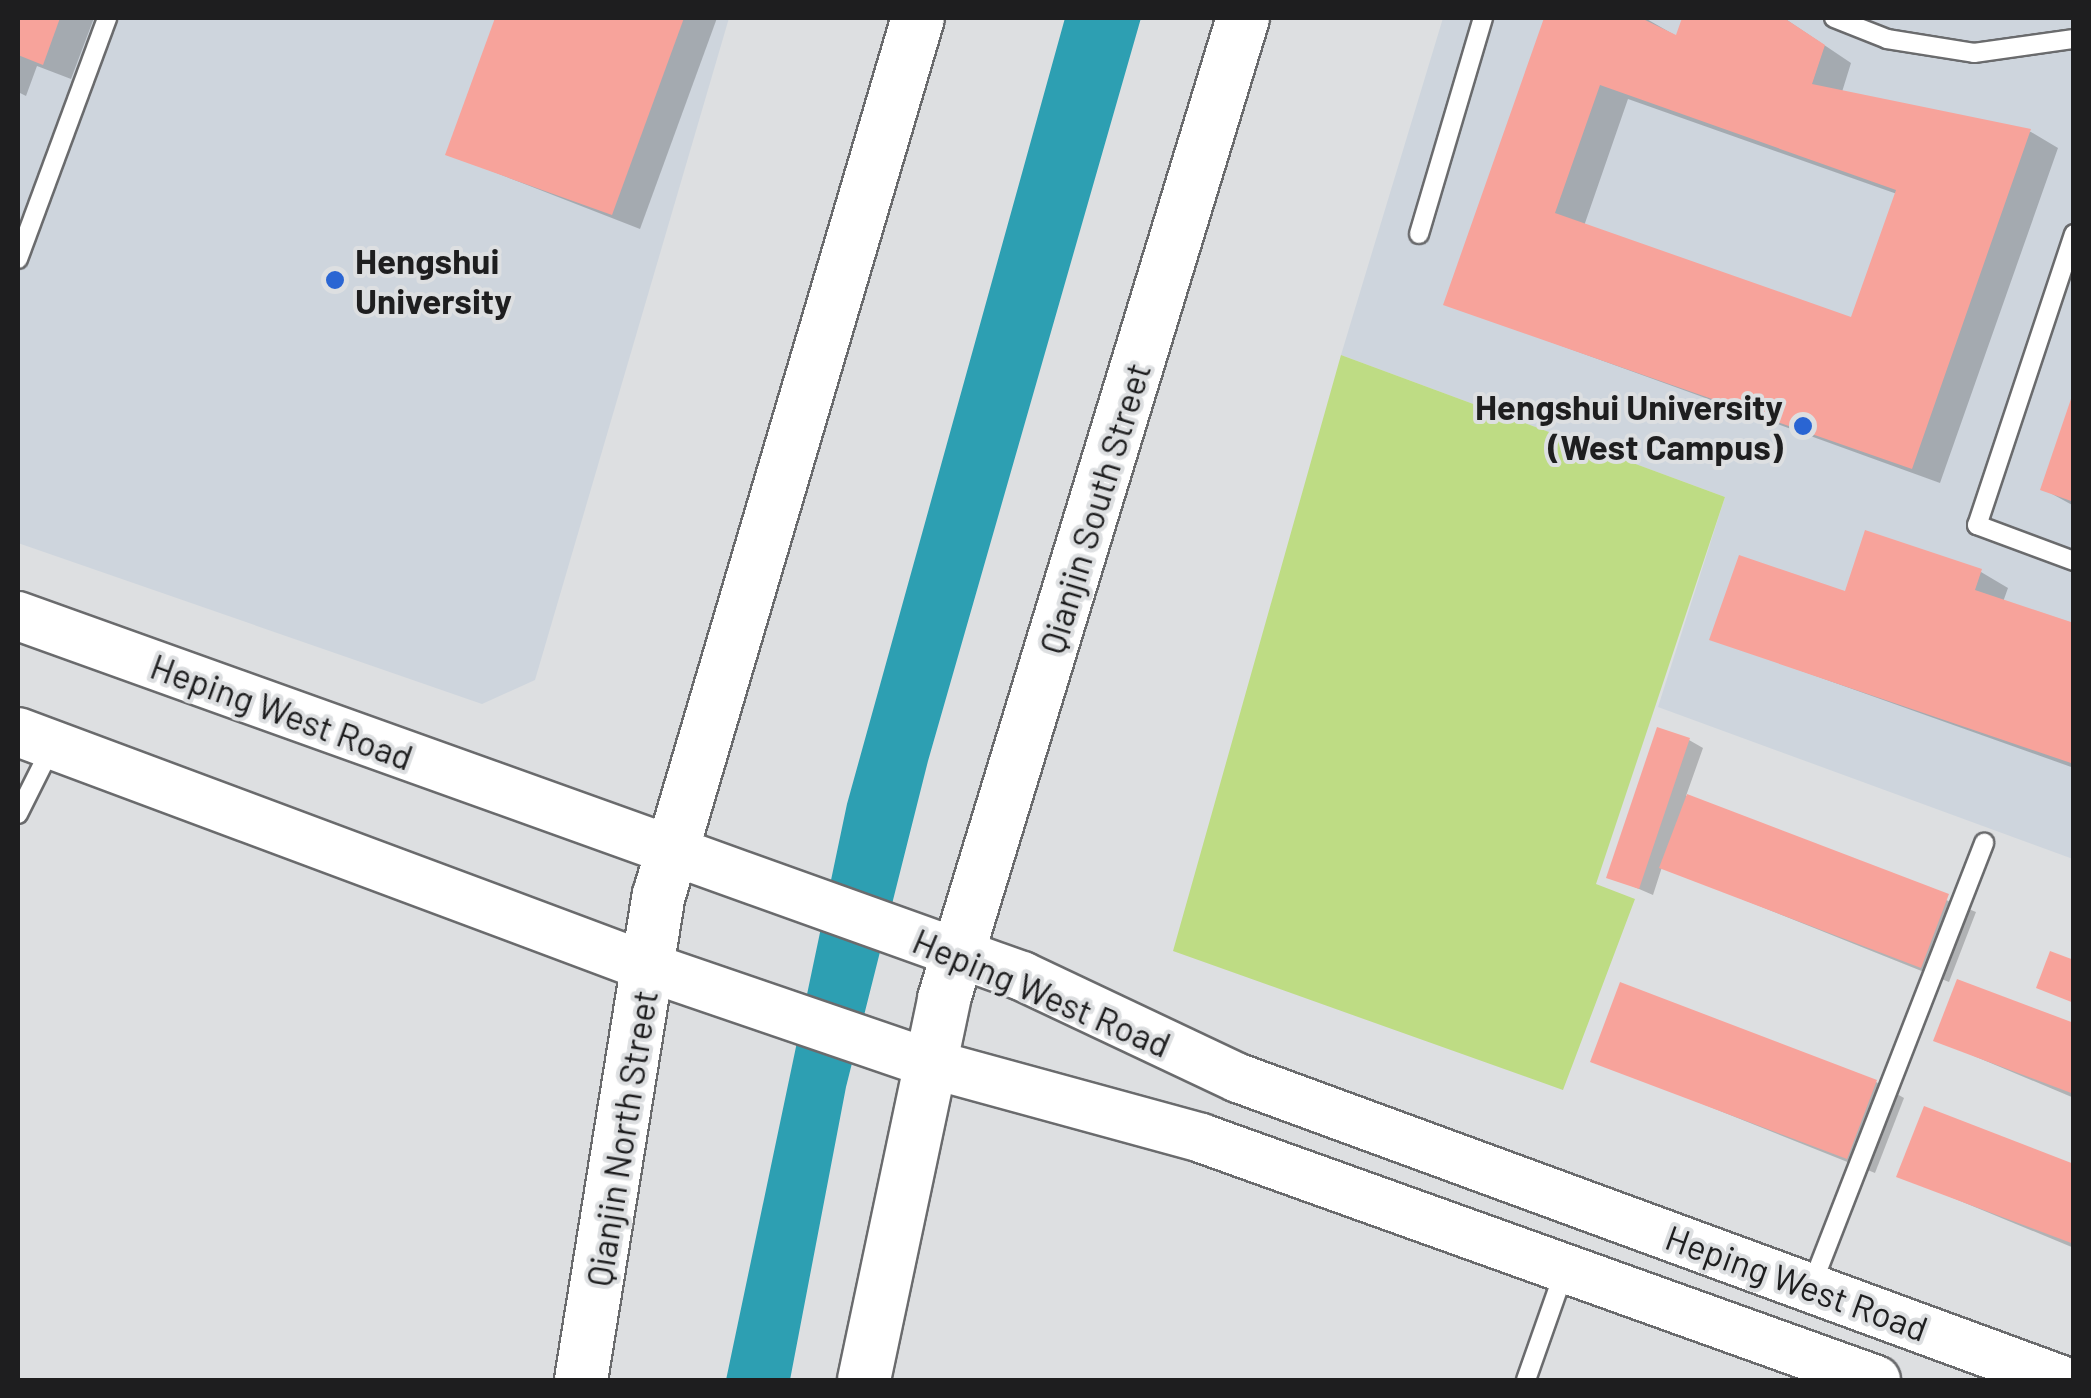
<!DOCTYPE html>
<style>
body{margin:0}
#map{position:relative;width:2091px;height:1398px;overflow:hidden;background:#dddfe1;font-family:Barlow,sans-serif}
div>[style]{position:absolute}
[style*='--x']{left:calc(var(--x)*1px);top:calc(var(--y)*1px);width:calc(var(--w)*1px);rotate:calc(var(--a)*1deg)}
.built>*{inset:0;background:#ced5dd}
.green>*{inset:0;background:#bedc84}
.water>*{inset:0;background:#2d9fb2}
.shadow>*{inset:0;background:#0003}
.building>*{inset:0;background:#f7a39b}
.roads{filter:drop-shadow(2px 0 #6a6b6d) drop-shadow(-2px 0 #6a6b6d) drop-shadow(0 2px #6a6b6d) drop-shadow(0 -2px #6a6b6d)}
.lane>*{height:18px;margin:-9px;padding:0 9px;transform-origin:9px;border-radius:9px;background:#fff}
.secondary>*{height:48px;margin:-24px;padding:0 24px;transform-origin:24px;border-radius:24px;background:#fff}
.primary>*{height:52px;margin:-26px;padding:0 26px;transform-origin:26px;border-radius:26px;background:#fff}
.dots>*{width:28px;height:28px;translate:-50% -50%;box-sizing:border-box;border:5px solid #dddfe1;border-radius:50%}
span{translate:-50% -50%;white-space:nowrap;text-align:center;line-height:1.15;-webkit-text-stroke:8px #dddfe1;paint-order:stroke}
.poi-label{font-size:35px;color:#1e1e1f;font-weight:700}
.left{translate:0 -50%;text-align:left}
.right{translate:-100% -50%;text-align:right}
.street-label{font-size:35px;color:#1e1e1f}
.frame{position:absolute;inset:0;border:20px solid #1e1e1f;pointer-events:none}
</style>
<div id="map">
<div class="built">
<div style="clip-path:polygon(18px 18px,729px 18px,535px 680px,482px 704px,18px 543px)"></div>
<div style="clip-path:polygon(1443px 18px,2073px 18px,2073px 859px,1658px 707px,1725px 497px,1341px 355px)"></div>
</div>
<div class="green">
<div style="clip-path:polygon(1341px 355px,1725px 497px,1596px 884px,1635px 899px,1563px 1090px,1173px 951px)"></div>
</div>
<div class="water">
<div style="clip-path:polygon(1065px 18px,1141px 18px,928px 761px,846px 1087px,790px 1380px,726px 1380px,847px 804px)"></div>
</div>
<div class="shadow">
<div style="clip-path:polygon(18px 18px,94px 18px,71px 79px,37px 66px,26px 96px,18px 92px)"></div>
<div style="clip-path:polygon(497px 18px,717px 18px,640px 229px,448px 154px)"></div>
<div style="clip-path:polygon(evenodd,1547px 18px,1645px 18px,1678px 37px,1685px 18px,1784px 18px,1851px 63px,1842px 92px,2031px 132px,2058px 148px,1940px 483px,1446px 304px,1547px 18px,1628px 99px,1897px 194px,1853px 320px,1584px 226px,1628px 99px)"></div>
<div style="clip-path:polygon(2074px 401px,2074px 506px,2043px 489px)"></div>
<div style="clip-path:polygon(1981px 572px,2008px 588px,2003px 602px,2074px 626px,2074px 768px,1712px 639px,1847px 594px)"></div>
<div style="clip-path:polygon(1689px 740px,1703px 748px,1686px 796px,1976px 912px,1949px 982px,1662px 867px,1653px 895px,1609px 876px)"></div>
<div style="clip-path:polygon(2074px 1026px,2074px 1098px,1936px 1040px)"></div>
<div style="clip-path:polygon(1593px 1060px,1876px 1082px,1904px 1098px,1875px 1173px)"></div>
<div style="clip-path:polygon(2074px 1166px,2074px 1248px,1900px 1176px)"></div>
</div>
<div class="building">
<div style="clip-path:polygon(18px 18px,60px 18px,43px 65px,18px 55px)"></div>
<div style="clip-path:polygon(495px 18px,684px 18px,612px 215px,445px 155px)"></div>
<div style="clip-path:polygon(evenodd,1544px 18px,1641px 18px,1676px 35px,1682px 18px,1784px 18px,1825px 45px,1812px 84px,2031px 129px,1912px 469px,1443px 305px,1544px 18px,1600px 85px,1896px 190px,1851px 317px,1555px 213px,1600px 85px)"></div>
<div style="clip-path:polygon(2073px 393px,2074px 393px,2074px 502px,2040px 490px)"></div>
<div style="clip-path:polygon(1865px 530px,1982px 569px,1975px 590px,2074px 623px,2074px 764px,1709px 640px,1739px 555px,1845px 591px)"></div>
<div style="clip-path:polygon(1657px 727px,1690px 738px,1639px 889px,1606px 878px)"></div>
<div style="clip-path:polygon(1687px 794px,1949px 894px,1921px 968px,1659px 868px)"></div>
<div style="clip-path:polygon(2050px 951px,2074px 960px,2074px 1003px,2036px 988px)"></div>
<div style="clip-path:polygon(1957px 979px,2074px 1023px,2074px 1094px,1933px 1041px)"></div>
<div style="clip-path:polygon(1620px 982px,1877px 1080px,1847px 1159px,1590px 1062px)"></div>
<div style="clip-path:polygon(1924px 1106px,2074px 1164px,2074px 1244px,1896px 1177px)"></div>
</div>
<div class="roads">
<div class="lane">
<div style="--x:1834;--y:18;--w:57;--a:21.6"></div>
<div style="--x:1887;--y:39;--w:88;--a:9.1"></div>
<div style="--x:1974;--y:53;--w:101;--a:-8"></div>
<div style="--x:1419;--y:234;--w:225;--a:-73.5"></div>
<div style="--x:2074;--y:234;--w:307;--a:108.4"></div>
<div style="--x:1977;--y:525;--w:103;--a:20.4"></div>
<div style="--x:18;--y:259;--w:257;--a:-69.7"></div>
<div style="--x:18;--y:814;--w:74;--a:-63.4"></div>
<div style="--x:1811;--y:1287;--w:477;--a:-68.7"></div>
<div style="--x:1526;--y:1380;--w:114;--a:-70.6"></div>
</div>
<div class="secondary">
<div style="--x:18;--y:616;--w:1067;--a:19.73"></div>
<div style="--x:1022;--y:976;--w:239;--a:25.3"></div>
<div style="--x:1238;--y:1078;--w:877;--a:20.15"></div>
<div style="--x:18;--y:732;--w:672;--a:20.46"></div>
<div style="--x:648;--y:967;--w:299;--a:18.9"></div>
<div style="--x:931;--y:1064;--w:280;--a:15.3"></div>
<div style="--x:1201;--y:1138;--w:717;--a:19.72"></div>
</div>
<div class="primary">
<div style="--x:581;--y:1380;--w:491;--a:-80.9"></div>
<div style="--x:659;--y:895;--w:914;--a:-73.55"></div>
<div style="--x:864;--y:1380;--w:389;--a:-78.1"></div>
<div style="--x:944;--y:999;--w:1026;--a:-73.05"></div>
</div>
</div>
<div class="dots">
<div style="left:335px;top:280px;background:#2a65d3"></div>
<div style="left:1803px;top:426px;background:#2a65d3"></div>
</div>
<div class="poi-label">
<span class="left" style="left:355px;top:280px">Hengshui<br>University</span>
<span class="right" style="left:1783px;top:426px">Hengshui University<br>(West Campus)</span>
</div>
<div class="street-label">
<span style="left:1094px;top:508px;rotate:-73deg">Qianjin South Street</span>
<span style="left:282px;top:711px;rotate:20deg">Heping West Road</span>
<span style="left:1042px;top:992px;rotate:23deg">Heping West Road</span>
<span style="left:621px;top:1138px;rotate:-81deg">Qianjin North Street</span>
<span style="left:1797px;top:1282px;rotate:20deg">Heping West Road</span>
</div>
<div class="frame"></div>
</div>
